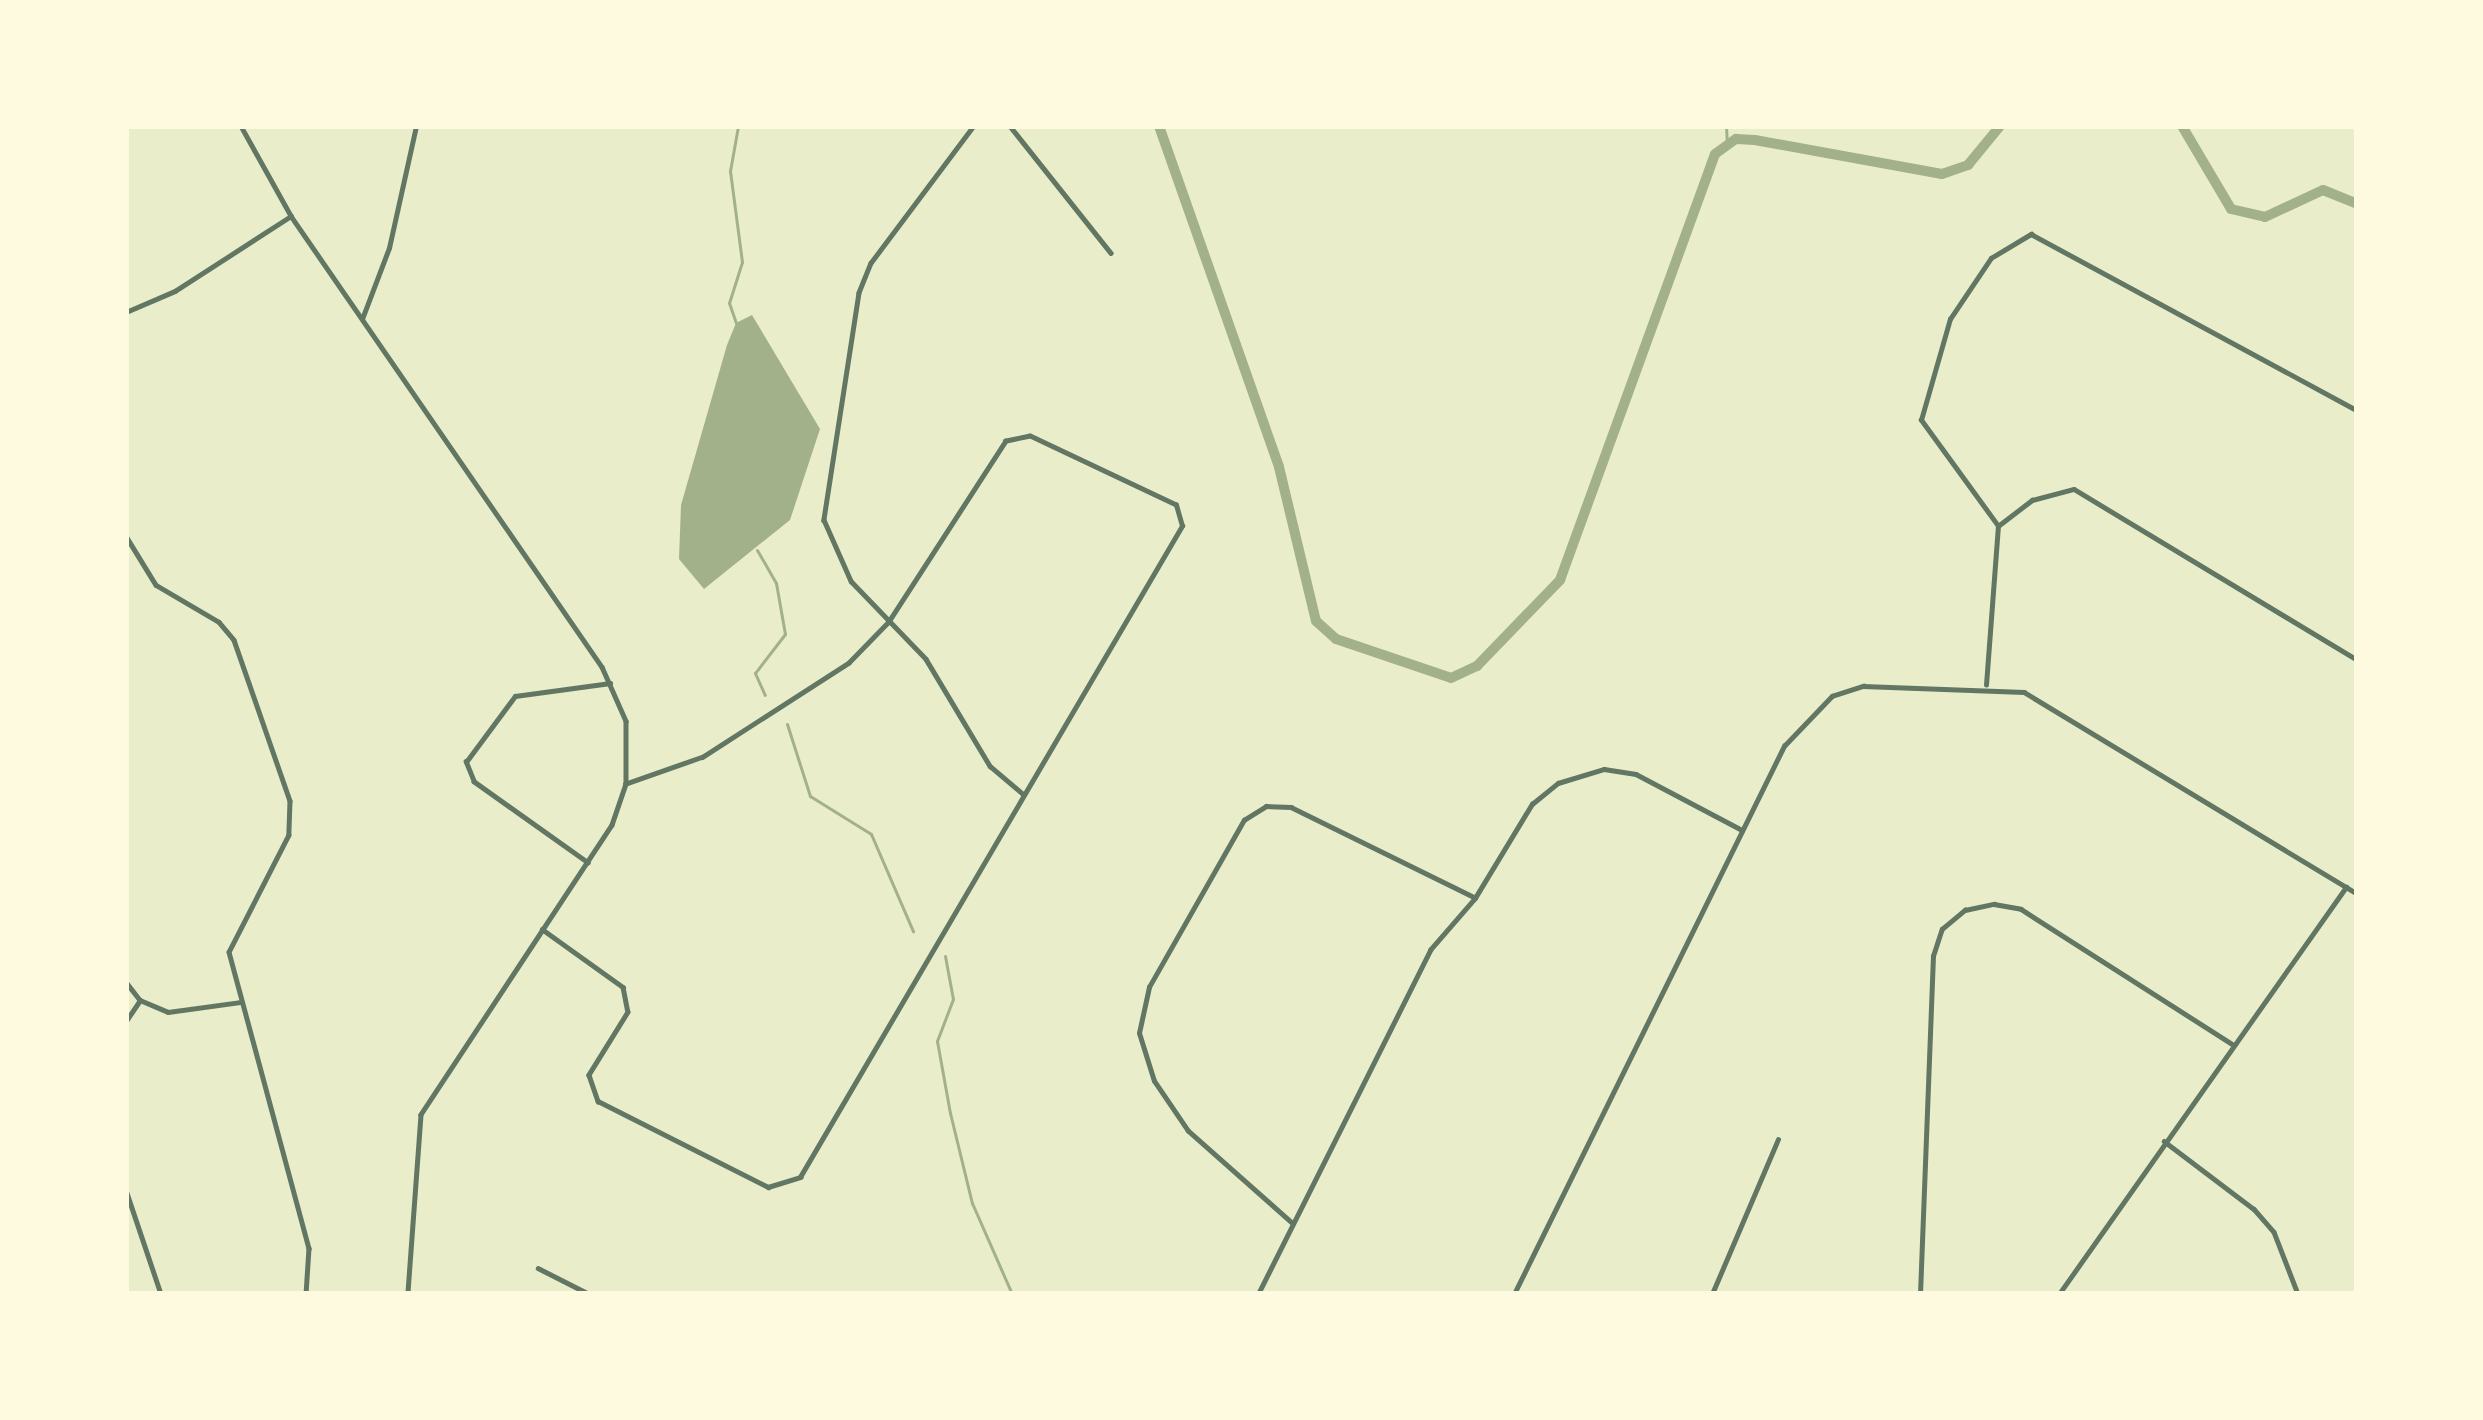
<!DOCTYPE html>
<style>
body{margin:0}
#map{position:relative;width:2483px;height:1420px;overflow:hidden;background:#e9edc9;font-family:"Source Serif 4",serif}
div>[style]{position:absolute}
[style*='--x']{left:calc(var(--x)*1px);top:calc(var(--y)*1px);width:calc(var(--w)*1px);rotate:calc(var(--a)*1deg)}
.water>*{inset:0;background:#a3b18a}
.stream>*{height:3px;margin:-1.5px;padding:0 1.5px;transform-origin:1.5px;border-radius:1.5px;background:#a3b18a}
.canal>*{height:10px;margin:-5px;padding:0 5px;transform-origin:5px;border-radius:5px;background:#a3b18a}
.minor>*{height:4.5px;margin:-2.25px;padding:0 2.25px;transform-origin:2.25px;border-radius:2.25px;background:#617663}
span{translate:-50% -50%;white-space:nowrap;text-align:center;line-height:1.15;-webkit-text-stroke:10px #fefae0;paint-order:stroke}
.frame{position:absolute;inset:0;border:129px solid #fefae0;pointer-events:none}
</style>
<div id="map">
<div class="water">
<div style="clip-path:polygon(752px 315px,820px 429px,790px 520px,704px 589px,679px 559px,681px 505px,727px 345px,736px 323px)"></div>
</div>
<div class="stream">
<div style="--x:1726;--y:126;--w:19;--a:87"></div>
<div style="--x:736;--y:323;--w:21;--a:-109"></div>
<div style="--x:729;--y:303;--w:43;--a:-72.4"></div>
<div style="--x:742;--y:262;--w:92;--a:-97.5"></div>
<div style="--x:730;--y:171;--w:46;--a:-79.9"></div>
<div style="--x:757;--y:550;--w:38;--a:60"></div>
<div style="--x:776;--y:583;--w:52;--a:80"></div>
<div style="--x:785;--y:634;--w:49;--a:127.6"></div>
<div style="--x:755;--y:673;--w:24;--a:66"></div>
<div style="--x:787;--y:724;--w:76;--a:72.3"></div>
<div style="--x:810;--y:796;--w:72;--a:31.9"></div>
<div style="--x:871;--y:834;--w:106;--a:66.6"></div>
<div style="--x:945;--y:956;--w:44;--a:79.5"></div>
<div style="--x:953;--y:999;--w:45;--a:110.9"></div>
<div style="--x:937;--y:1041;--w:73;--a:79.8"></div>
<div style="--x:950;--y:1113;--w:93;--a:76.3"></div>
<div style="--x:972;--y:1203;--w:99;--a:66.3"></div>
</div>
<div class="canal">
<div style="--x:1159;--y:126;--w:361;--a:70.6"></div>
<div style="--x:1279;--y:467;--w:158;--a:76.5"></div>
<div style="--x:1316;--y:621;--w:27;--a:42"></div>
<div style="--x:1336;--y:639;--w:121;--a:18.7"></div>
<div style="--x:1451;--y:678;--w:29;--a:-25"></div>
<div style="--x:1477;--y:666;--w:120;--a:-46"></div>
<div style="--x:1560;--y:580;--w:453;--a:-70"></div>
<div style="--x:1715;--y:154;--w:26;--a:-36"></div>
<div style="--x:1736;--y:139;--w:19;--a:3"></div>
<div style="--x:1755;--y:140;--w:190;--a:10.3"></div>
<div style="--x:1942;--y:174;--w:28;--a:-19"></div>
<div style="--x:1968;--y:165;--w:50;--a:-50.6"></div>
<div style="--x:2182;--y:126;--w:96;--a:59.4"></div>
<div style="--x:2231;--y:209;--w:35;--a:13"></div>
<div style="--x:2265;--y:217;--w:64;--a:-25"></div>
<div style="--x:2323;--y:190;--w:37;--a:22"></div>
</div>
<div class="minor">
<div style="--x:241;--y:126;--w:103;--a:60.9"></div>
<div style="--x:291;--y:216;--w:548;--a:55.41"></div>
<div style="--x:602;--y:667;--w:59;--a:66"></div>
<div style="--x:626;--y:721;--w:63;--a:90"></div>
<div style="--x:626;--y:784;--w:43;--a:108.9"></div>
<div style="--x:612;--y:825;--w:347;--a:123.4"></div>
<div style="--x:421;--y:1115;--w:179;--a:94.2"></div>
<div style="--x:974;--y:126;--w:171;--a:126.9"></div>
<div style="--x:871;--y:263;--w:32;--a:112"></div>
<div style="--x:859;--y:293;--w:230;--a:98.8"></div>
<div style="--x:824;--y:520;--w:67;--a:66.1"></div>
<div style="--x:851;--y:581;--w:108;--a:46.1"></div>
<div style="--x:926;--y:659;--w:125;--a:59.1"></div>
<div style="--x:990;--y:766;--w:42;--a:40.2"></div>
<div style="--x:1010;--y:126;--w:162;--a:51.5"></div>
<div style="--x:126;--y:312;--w:53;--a:-23.2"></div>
<div style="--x:175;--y:291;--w:138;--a:-32.9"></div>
<div style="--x:362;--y:319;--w:76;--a:-69.2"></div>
<div style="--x:389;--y:248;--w:125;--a:-77.5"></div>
<div style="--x:1998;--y:526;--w:43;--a:-37.4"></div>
<div style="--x:2032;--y:500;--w:43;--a:-14.7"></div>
<div style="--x:2074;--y:489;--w:331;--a:31.1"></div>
<div style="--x:126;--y:536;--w:57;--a:58.5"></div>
<div style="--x:156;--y:585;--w:73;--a:30.4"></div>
<div style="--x:219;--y:622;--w:23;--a:50"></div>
<div style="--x:234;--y:640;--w:170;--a:70.8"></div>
<div style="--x:290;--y:801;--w:34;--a:92"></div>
<div style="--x:289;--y:835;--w:131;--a:117.1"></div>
<div style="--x:229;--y:952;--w:307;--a:74.9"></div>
<div style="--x:309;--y:1248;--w:46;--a:93.7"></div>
<div style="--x:1986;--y:685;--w:159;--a:-85.7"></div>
<div style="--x:1998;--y:526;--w:131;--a:-126"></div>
<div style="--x:1921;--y:420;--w:105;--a:-74"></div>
<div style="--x:1950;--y:319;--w:73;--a:-56.1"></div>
<div style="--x:1991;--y:258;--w:47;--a:-31"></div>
<div style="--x:2031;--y:234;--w:370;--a:28.4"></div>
<div style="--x:588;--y:863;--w:140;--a:-144.6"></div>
<div style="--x:474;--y:782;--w:22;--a:-112"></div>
<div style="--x:466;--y:762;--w:82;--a:-53.4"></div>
<div style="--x:515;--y:696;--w:96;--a:-7.8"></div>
<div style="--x:542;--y:929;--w:100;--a:35.6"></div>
<div style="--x:623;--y:987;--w:25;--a:79"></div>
<div style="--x:628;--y:1012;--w:74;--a:121.8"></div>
<div style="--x:589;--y:1075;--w:28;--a:71"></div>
<div style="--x:598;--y:1101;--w:191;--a:26.8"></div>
<div style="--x:768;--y:1187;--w:34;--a:-17"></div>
<div style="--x:800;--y:1177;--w:755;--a:-59.6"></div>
<div style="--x:1182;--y:526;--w:22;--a:-106"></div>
<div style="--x:1176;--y:505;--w:161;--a:-154.7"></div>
<div style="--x:1030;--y:436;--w:25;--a:168"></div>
<div style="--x:1006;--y:441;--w:216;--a:122.9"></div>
<div style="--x:889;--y:622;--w:57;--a:134.3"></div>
<div style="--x:849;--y:663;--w:174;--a:147.2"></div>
<div style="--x:703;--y:757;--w:82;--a:160.7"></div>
<div style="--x:126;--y:982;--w:23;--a:52"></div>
<div style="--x:140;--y:1000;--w:30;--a:23"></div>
<div style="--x:168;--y:1012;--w:74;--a:-7.8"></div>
<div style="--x:126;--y:1021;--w:25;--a:-56"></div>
<div style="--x:2164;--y:1141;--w:113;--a:37.1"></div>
<div style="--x:2254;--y:1209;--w:30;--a:49"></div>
<div style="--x:2274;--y:1232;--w:66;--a:68.8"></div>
<div style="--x:126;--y:1190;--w:110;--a:71.4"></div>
<div style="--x:1293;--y:1224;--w:140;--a:-138.5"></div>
<div style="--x:1188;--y:1131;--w:60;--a:-124.2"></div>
<div style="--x:1154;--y:1081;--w:50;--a:-107.4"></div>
<div style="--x:1139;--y:1033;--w:47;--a:-77.7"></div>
<div style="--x:1149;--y:987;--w:192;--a:-60.4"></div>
<div style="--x:1244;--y:820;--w:26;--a:-32"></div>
<div style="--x:1266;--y:806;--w:25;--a:2"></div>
<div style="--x:1291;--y:807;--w:204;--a:26.2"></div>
<div style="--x:538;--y:1268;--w:57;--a:27"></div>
<div style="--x:1258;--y:1294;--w:385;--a:-63.4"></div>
<div style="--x:1430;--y:950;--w:69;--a:-49.1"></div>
<div style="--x:1475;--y:898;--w:110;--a:-58.8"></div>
<div style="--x:1532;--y:804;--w:33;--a:-39"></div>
<div style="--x:1558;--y:783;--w:48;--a:-16.9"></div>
<div style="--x:1604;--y:769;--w:32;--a:9"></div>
<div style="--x:1636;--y:774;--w:120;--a:27.8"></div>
<div style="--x:1514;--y:1294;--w:611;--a:-63.77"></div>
<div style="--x:1784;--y:746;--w:69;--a:-46.2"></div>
<div style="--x:1832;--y:696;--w:33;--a:-18"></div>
<div style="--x:1863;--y:686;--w:161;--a:2.1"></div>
<div style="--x:2024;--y:692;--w:389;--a:31.2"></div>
<div style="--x:1712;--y:1294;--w:168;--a:-66.9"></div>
<div style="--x:1920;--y:1294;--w:338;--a:-87.8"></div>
<div style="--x:1933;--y:956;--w:28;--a:-72"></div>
<div style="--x:1942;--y:929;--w:30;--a:-40"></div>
<div style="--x:1965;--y:910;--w:30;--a:-12"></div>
<div style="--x:1994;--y:904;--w:27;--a:10"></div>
<div style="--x:2021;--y:909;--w:250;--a:32.6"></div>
<div style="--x:2059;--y:1294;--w:498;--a:-54.8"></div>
<div style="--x:2300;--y:1294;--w:44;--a:0"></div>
</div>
<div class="frame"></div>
</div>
